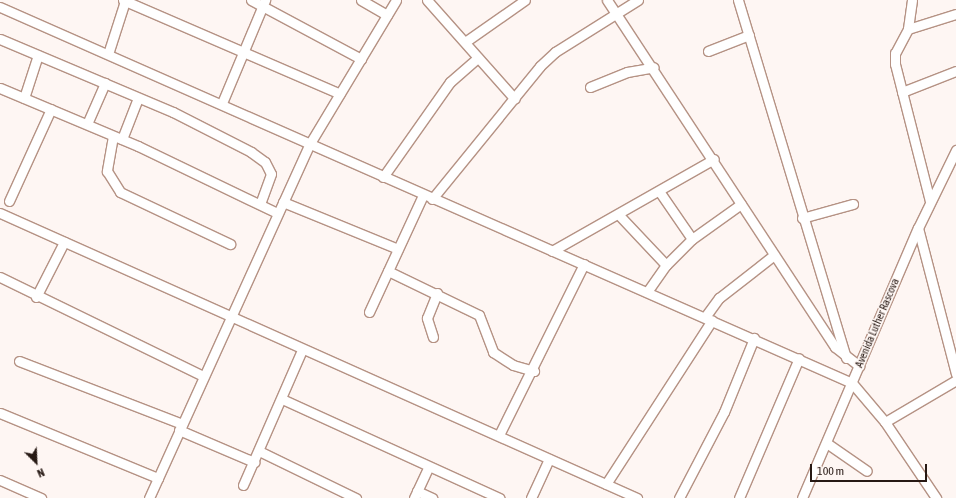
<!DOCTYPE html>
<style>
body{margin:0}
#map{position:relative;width:956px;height:498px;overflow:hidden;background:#fef6f3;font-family:"Asap Condensed",sans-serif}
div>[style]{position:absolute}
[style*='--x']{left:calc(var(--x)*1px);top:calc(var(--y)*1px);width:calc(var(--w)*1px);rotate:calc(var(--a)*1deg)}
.roads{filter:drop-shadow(1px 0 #b59284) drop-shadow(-1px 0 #b59284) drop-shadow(0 1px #b59284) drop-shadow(0 -1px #b59284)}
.minor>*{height:9px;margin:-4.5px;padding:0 4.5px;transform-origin:4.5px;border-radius:4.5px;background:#fff}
span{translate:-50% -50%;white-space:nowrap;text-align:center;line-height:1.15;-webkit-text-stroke:3px #fef6f3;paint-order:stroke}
.street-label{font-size:11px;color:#271914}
.north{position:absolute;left:16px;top:442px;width:40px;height:40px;-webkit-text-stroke:3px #fef6f3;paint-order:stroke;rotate:156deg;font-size:11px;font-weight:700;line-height:16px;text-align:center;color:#271914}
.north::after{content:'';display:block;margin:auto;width:14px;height:18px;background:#271914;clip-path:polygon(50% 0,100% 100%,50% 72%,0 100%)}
.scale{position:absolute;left:810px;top:464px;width:117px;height:18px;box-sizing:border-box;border:2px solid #271914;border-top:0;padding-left:5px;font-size:12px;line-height:14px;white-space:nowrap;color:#271914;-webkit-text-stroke:3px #fef6f3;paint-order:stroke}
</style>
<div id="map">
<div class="roads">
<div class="minor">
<div style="--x:123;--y:0;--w:236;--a:23.4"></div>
<div style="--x:251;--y:0;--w:125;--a:28.2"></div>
<div style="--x:361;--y:0;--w:30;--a:30"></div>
<div style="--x:427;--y:0;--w:132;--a:48.4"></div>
<div style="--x:607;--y:0;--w:415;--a:56.7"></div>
<div style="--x:835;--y:347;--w:31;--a:38"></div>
<div style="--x:738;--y:0;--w:374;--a:73.2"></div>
<div style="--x:912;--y:0;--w:29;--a:98"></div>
<div style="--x:908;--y:29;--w:27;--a:118"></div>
<div style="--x:895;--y:53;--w:11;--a:90"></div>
<div style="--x:895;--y:64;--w:141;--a:75.7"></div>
<div style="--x:0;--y:7;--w:931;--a:23.81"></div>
<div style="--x:852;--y:383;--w:51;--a:49.8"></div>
<div style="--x:885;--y:422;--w:92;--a:56.1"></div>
<div style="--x:908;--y:29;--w:50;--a:-17.4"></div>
<div style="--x:0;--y:39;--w:188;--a:22.9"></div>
<div style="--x:173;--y:112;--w:88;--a:27.1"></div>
<div style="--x:251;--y:152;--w:17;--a:36"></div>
<div style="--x:265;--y:162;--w:13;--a:63"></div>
<div style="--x:271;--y:174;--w:32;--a:110"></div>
<div style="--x:465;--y:42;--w:73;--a:-35"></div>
<div style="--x:708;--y:51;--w:44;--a:-21.3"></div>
<div style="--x:108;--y:54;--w:56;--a:-72.2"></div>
<div style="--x:590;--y:87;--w:40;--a:-22"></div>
<div style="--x:627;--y:72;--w:27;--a:-10"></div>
<div style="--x:0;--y:88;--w:150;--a:22.8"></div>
<div style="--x:138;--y:146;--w:154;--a:25.7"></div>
<div style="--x:902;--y:92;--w:58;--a:-21.3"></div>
<div style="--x:24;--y:98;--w:45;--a:-72"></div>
<div style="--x:222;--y:103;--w:112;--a:-67.3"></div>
<div style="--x:87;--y:124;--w:45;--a:-66.3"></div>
<div style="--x:113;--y:136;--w:36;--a:100"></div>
<div style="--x:107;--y:171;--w:25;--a:58"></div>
<div style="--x:120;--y:192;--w:122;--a:25.3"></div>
<div style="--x:122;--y:139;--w:44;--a:-68.7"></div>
<div style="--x:383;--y:177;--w:116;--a:-54.8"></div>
<div style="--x:450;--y:82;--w:37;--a:-41"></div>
<div style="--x:659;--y:191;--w:58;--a:55.5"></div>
<div style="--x:432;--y:199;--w:171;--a:-50.9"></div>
<div style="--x:540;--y:66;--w:21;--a:-43"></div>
<div style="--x:555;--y:52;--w:98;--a:-32.1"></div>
<div style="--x:9;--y:201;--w:101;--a:-65.5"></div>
<div style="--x:283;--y:202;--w:124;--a:22.2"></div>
<div style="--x:0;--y:213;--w:698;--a:24.1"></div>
<div style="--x:618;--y:214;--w:70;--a:46.7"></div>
<div style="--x:802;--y:218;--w:53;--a:-15.4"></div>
<div style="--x:918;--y:228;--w:151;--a:75.4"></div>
<div style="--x:552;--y:251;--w:186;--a:-29.6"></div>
<div style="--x:388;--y:271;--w:101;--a:25.8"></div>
<div style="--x:479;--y:315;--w:40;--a:69"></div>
<div style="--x:493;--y:352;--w:24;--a:33"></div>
<div style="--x:513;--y:365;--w:22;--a:16"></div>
<div style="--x:0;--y:277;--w:226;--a:26"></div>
<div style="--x:647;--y:292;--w:33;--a:-55"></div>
<div style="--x:666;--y:265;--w:37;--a:-45"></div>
<div style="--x:692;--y:239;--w:60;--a:-35.5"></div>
<div style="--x:36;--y:297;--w:62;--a:-63"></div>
<div style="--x:369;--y:312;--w:129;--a:-65.2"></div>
<div style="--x:705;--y:317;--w:24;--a:-54"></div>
<div style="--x:719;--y:298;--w:70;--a:-38"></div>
<div style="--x:433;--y:337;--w:20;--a:-108"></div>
<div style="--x:427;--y:318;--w:27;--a:-68"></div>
<div style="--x:19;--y:361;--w:175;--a:21.1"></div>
<div style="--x:282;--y:399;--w:239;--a:24.5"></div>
<div style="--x:0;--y:413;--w:171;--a:22.4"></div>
<div style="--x:885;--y:422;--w:82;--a:-30.6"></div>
<div style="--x:179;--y:430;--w:82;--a:23.1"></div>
<div style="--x:499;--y:435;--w:191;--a:-63.6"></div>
<div style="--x:828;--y:444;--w:47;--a:34.7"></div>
<div style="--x:259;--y:451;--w:108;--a:25.9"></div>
<div style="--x:0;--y:480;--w:45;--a:23.7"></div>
<div style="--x:606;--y:484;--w:195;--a:-57.1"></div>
<div style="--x:243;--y:485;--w:147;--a:-66.4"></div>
<div style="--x:417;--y:491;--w:17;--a:25"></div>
<div style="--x:149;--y:498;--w:388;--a:-65.6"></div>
<div style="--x:309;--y:145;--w:169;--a:-59"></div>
<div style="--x:414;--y:498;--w:33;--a:-65"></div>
<div style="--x:531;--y:498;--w:43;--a:-65.2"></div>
<div style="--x:679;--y:498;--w:97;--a:-62.4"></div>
<div style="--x:724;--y:412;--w:80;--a:-67.9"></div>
<div style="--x:739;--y:498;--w:152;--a:-66.8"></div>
<div style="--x:802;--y:498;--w:294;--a:-66.8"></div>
<div style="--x:918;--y:228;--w:87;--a:-64"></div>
</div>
</div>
<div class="street-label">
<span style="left:877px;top:323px;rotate:-67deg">Avenida Luther Rascova</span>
</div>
<div class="north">N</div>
<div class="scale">100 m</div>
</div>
